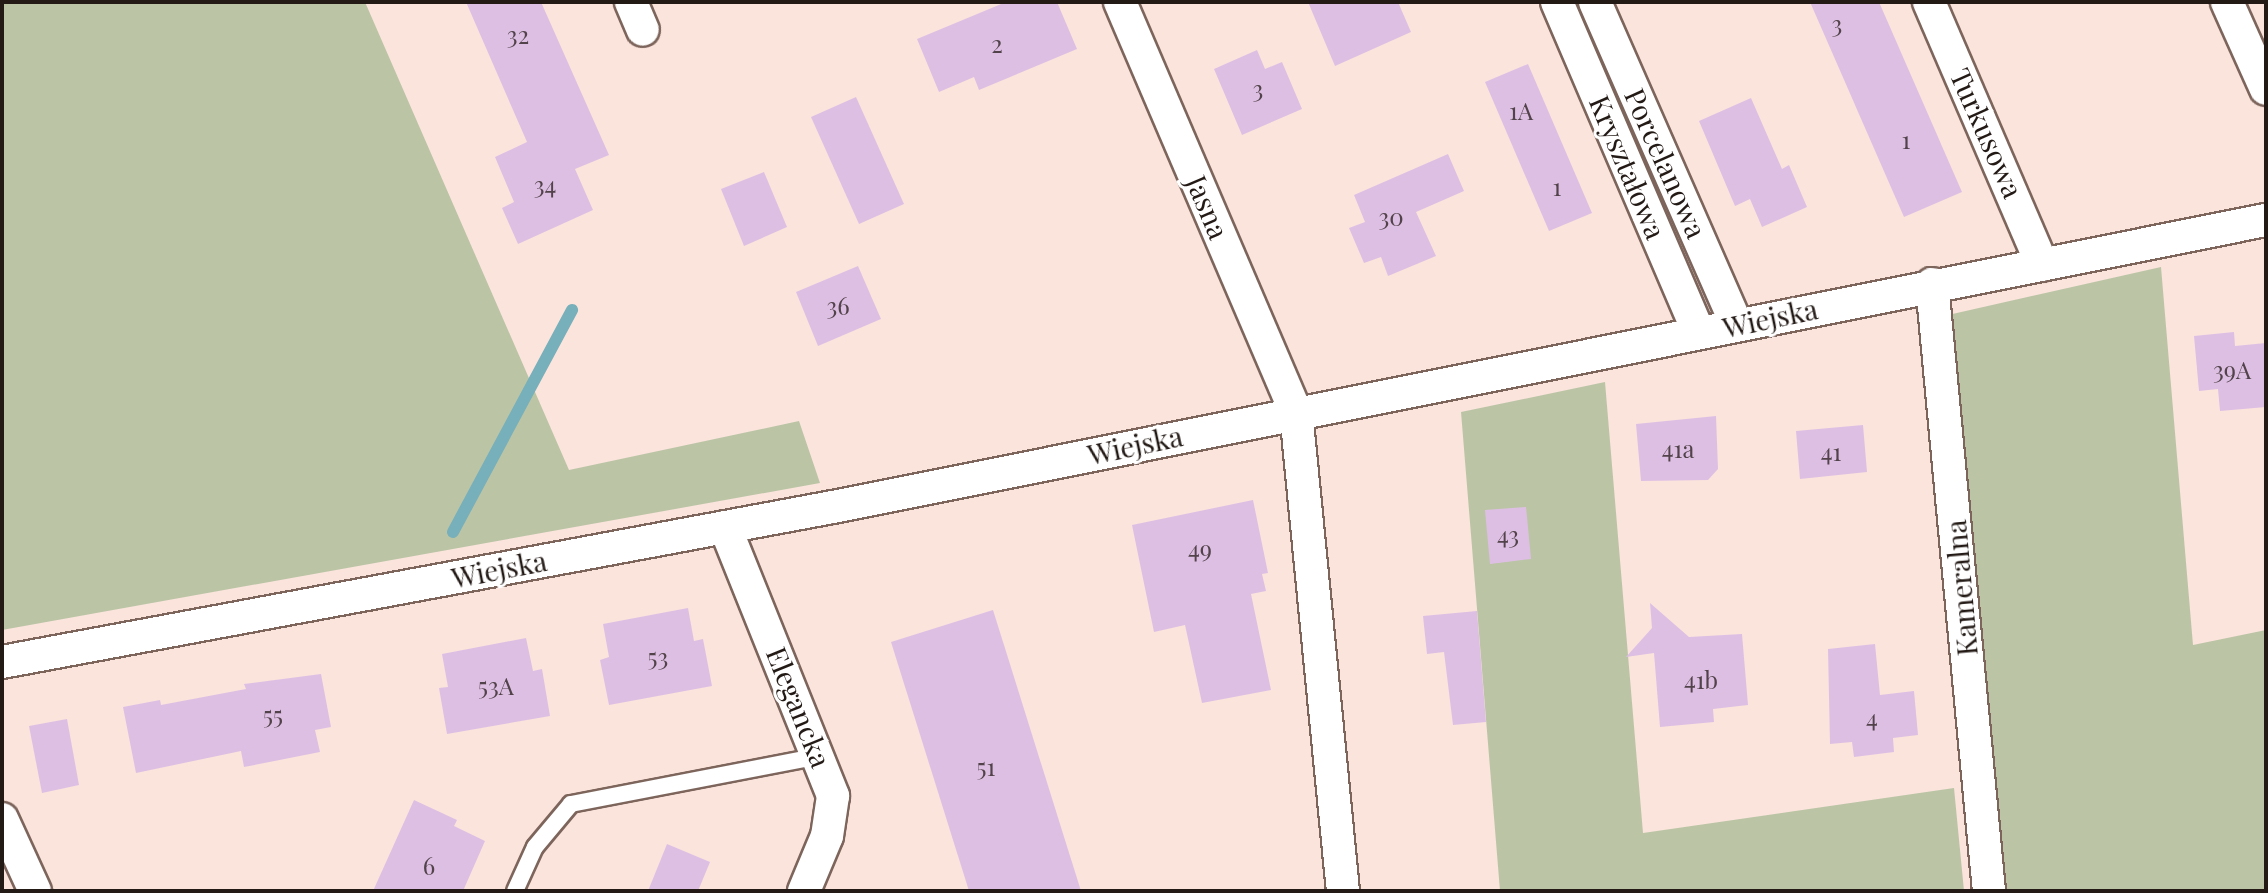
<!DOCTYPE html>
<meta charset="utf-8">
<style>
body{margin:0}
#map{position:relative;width:2268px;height:893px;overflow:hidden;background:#fbe4dc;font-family:"Playfair Display",serif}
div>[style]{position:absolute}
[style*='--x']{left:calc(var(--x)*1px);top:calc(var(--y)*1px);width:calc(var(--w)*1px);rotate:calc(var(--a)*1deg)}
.green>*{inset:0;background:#bbc5a6}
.stream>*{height:12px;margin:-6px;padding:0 6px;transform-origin:6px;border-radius:6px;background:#77afba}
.building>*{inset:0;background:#debfe4}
.roads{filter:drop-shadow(2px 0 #7d655c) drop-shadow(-2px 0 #7d655c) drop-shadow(0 2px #7d655c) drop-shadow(0 -2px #7d655c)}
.service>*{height:16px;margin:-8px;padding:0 8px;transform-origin:8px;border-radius:8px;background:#fff}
.minor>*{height:32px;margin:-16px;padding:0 16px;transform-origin:16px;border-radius:16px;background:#fff}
span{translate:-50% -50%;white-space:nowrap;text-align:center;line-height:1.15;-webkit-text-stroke:6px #fff;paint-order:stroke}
.number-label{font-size:24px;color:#52434a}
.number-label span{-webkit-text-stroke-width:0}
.street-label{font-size:28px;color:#231a16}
.frame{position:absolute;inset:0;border:4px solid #231a16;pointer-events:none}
</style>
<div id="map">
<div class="green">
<div style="clip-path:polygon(2px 2px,365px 2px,569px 470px,799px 421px,820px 483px,2px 630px)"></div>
<div style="clip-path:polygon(2161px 267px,2193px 645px,2266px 630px,2266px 891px,2001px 891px,1948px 315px)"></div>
<div style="clip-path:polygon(1605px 382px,1643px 833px,1954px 788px,1964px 891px,1500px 891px,1461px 412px)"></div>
</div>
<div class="stream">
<div style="--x:453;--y:532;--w:252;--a:-61.8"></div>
</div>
<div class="building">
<div style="clip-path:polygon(466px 2px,541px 2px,609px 155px,575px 169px,593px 210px,518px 244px,502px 208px,514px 202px,495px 157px,527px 142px)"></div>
<div style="clip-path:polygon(1006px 2px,1057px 2px,1077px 49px,979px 90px,974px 77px,939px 92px,917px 39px)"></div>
<div style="clip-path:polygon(1308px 2px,1398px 2px,1411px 32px,1335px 66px)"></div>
<div style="clip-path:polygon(1810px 2px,1879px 2px,1962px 192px,1904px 217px)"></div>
<div style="clip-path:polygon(1257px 50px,1265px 69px,1282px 62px,1302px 109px,1242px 135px,1214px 69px)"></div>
<div style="clip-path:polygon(1528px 64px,1592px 213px,1549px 231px,1485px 82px)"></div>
<div style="clip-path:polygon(856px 97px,904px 204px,859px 224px,811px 117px)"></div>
<div style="clip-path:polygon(1751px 98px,1782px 169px,1789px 165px,1807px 207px,1762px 227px,1750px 199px,1735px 206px,1699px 121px)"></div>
<div style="clip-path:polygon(1448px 154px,1464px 191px,1416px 212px,1436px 256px,1388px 276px,1381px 257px,1364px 263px,1349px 228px,1365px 222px,1354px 195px)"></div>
<div style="clip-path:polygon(764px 172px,787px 227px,744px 246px,721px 189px)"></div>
<div style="clip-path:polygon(858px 266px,881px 319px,818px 346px,796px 292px)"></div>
<div style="clip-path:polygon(2234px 332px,2235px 346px,2266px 343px,2266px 407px,2220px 411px,2218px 389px,2199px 391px,2194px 336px)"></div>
<div style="clip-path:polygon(1716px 416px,1718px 469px,1708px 480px,1641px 481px,1636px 424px)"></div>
<div style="clip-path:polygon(1863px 425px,1867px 472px,1800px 479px,1796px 431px)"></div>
<div style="clip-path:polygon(1253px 500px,1268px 573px,1262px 574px,1266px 591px,1251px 594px,1271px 690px,1202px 703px,1185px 625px,1154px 632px,1132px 525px)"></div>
<div style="clip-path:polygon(1526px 507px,1531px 559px,1490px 564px,1485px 510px)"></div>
<div style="clip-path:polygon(1650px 603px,1689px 637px,1742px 634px,1748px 705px,1713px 709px,1714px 722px,1660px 727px,1654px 653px,1626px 657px,1652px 628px)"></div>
<div style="clip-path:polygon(688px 608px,694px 641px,703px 639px,712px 686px,609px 705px,600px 660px,609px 657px,603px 624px)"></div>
<div style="clip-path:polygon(993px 610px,1081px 891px,969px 891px,891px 642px)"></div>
<div style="clip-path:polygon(1477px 611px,1486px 722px,1453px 725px,1444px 652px,1427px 654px,1423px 616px)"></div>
<div style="clip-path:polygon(526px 638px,533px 671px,542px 669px,550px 716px,447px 734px,439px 688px,448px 687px,442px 654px)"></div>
<div style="clip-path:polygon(1875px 644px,1880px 695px,1914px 691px,1918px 735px,1893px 738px,1894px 752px,1854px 757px,1852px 742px,1830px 744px,1828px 649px)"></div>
<div style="clip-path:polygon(321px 674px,331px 727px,315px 730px,320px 752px,244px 767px,241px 751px,136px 773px,123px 707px,160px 700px,161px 705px,246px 689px,244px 684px)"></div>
<div style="clip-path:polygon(67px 719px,79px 785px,42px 793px,29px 726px)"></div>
<div style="clip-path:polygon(414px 800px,457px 820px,454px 826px,485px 841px,463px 891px,373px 891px)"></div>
<div style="clip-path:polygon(667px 844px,710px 862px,698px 891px,648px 891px)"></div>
</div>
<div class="roads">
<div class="service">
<div style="--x:515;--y:891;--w:48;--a:-65.6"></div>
<div style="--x:535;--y:847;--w:56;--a:-50.1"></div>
<div style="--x:571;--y:804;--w:254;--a:-10.9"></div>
</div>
<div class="minor">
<div style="--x:631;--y:2;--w:30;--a:67"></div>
<div style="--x:1120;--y:2;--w:446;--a:66.8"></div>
<div style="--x:1296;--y:412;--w:481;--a:84.4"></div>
<div style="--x:1557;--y:2;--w:360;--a:66.8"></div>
<div style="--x:1595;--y:2;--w:353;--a:66.3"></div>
<div style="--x:1929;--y:2;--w:286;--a:66.7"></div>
<div style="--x:2227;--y:2;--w:95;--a:65.9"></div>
<div style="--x:1932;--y:284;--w:610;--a:84.64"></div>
<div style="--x:725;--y:527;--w:290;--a:68.1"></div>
<div style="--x:833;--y:796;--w:40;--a:98.5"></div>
<div style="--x:827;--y:836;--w:60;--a:112.7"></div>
<div style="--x:2;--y:662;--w:845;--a:-10.57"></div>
<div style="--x:833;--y:507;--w:1461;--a:-11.33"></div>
<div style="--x:2;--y:819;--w:79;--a:65.4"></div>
</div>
</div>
<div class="number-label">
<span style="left:1837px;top:24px">3</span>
<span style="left:518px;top:35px">32</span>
<span style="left:997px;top:44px">2</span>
<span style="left:1258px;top:89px">3</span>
<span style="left:1521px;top:111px">1A</span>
<span style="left:1906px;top:140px">1</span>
<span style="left:545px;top:185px">34</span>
<span style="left:1557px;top:187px">1</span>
<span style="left:1391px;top:217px">30</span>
<span style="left:838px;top:306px">36</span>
<span style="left:2232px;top:370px">39A</span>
<span style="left:1678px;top:449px">41a</span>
<span style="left:1831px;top:452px">41</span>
<span style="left:1508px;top:535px">43</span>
<span style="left:1200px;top:549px">49</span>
<span style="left:658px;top:657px">53</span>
<span style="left:1701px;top:680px">41b</span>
<span style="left:496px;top:686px">53A</span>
<span style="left:273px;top:715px">55</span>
<span style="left:1872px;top:718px">4</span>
<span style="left:986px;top:767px">51</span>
<span style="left:429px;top:866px">6</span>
</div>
<div class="street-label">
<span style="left:1987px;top:133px;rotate:66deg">Turkusowa</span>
<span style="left:1666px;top:163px;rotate:66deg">Porcelanowa</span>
<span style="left:1628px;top:167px;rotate:67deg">Kryształowa</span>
<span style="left:1208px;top:207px;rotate:67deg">Jasna</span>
<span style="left:1770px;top:318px;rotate:-12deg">Wiejska</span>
<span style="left:1135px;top:445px;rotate:-12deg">Wiejska</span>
<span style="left:499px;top:569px;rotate:-11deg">Wiejska</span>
<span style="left:1961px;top:588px;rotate:-95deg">Kameralna</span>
<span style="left:799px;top:707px;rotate:68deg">Elegancka</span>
</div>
<div class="frame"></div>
</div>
